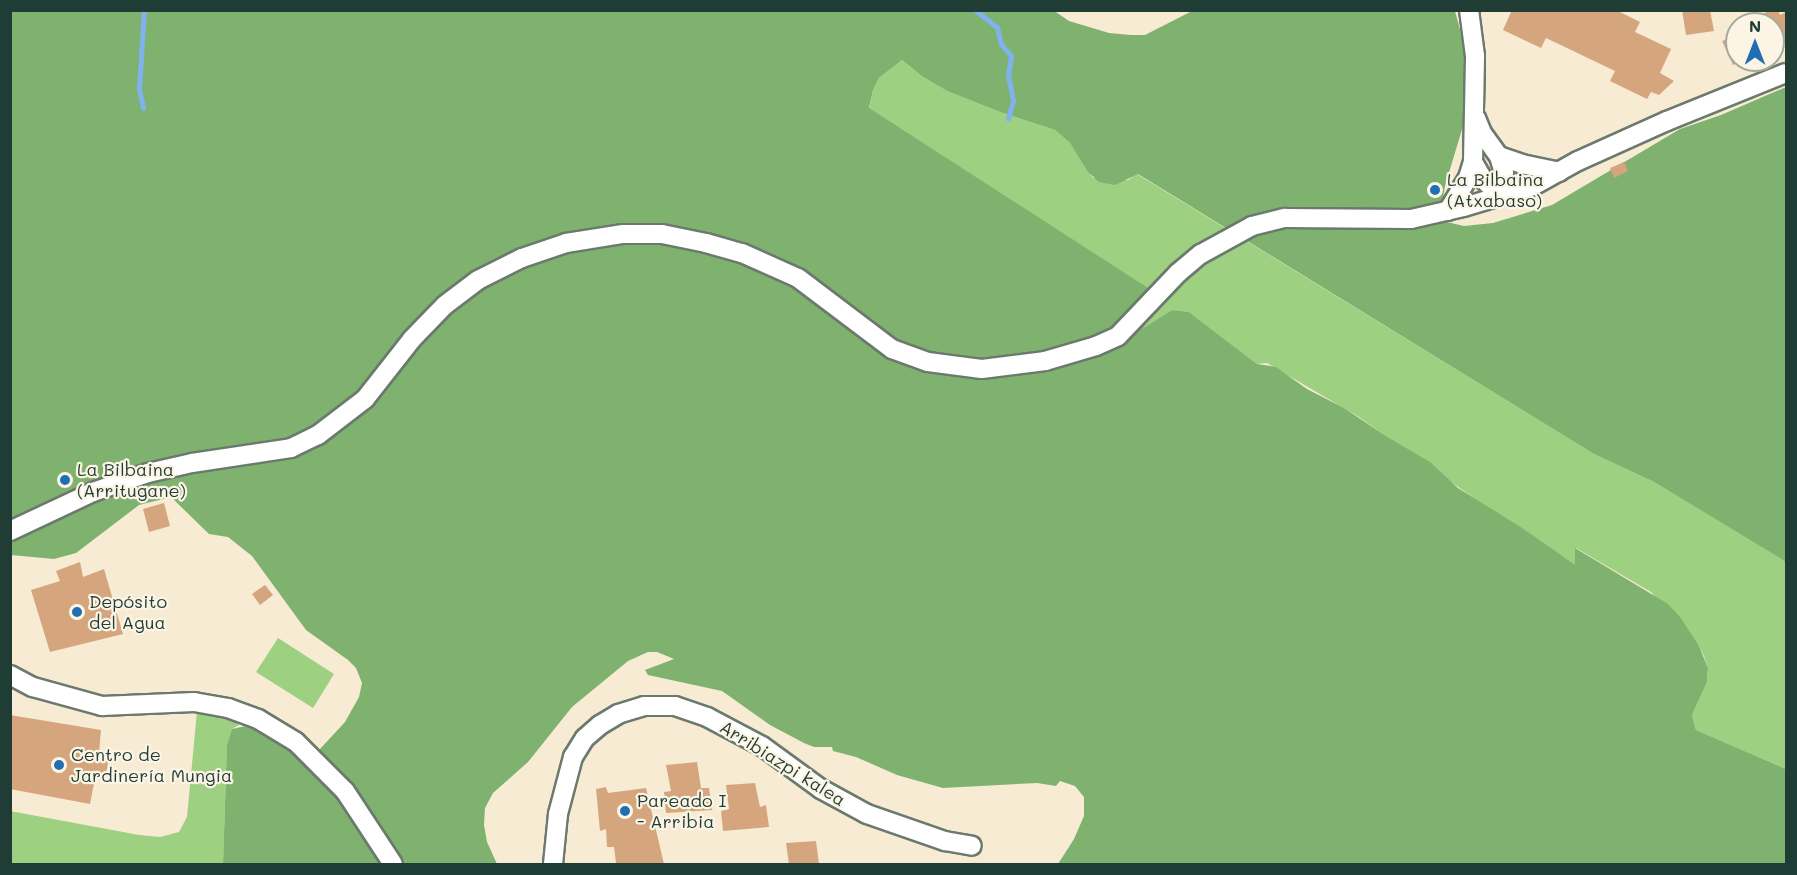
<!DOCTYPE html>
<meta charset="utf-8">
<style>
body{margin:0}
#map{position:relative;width:1797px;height:875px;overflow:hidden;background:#f7ebd3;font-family:Mali,sans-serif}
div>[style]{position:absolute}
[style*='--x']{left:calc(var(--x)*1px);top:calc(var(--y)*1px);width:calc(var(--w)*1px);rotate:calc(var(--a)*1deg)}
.green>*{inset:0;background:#9dd080}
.forest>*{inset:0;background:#7eb26e}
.stream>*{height:5px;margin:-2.5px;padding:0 2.5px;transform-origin:2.5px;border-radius:2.5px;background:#82b2ed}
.building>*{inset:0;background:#d5a67e}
.roads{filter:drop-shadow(2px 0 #6b7a6c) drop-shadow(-2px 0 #6b7a6c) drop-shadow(0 2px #6b7a6c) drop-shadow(0 -2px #6b7a6c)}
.minor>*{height:18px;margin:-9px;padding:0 9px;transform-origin:9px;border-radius:9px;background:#fff}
.dots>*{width:16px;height:16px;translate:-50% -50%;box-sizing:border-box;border:3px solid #fcf5e5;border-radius:50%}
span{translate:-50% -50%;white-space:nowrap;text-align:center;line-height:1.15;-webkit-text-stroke:4.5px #fcf5e5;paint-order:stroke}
.poi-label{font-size:18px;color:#1f3d34}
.left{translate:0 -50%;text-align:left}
.street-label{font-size:18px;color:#1f3d34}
.frame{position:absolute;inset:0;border:12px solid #1f3d34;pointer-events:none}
.north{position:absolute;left:1725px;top:12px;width:60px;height:60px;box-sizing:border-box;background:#fcf5e5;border:2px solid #a4ab9e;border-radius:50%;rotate:0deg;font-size:16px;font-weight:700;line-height:24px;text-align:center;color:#1f3d34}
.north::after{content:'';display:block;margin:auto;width:21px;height:27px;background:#1f6fb2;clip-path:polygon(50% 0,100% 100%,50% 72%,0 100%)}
</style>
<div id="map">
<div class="green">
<div style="clip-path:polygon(902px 60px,923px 77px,947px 91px,1000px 112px,1055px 130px,1070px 143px,1093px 178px,1128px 180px,1137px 174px,1594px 454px,1654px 482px,1786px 562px,1786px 769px,1696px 730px,1692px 715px,1707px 682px,1708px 668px,1704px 656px,1699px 646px,1651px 592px,1576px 548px,1575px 566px,1524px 529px,1481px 503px,1359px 417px,1267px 363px,1257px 364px,1189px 312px,1172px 310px,1140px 331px,1165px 300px,869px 109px,873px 90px,879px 78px)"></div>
<div style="clip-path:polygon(278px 638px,334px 674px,313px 708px,256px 672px)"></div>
<div style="clip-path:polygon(197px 711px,225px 713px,239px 725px,232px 729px,227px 744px,223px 864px,11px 864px,10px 811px,139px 835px,160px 837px,179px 832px,187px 817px)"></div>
</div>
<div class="forest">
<div style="clip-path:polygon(1053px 10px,1069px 21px,1109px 33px,1131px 35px,1145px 35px,1192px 11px,1455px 11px,1467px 56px,1468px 92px,1463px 126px,1445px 186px,1441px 210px,1447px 222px,1464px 226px,1493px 223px,1552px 205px,1680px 129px,1721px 115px,1786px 87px,1786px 562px,1654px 482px,1594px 454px,1138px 174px,1115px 185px,1099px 182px,1088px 172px,1070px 143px,1055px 130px,1000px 112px,947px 91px,923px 77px,902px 60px,879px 78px,873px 90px,869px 108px,1165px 299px,1142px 329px,1172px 310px,1189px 312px,1257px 364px,1276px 367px,1307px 389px,1344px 408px,1389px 438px,1430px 462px,1458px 488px,1524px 529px,1575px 565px,1575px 548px,1668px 604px,1680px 617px,1699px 646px,1708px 668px,1707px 682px,1692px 715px,1696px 730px,1786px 769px,1786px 864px,1058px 864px,1074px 839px,1084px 816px,1084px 797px,1075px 786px,1060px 781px,1056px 786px,1037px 783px,943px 788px,897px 775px,856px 757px,833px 751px,832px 747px,814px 747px,804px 743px,770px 725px,722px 691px,648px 675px,645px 670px,674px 659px,657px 652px,648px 652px,628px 661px,572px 707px,528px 762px,493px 793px,485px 808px,484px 825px,487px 842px,497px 864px,223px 864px,227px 744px,232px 729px,246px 726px,268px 734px,285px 743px,308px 762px,345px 722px,359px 697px,362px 683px,356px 668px,348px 660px,306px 630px,252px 556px,228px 537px,209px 534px,171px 497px,139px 505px,76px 553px,54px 559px,11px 555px,11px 11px)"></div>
</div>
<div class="stream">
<div style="--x:975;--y:10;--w:28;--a:38"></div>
<div style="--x:997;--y:27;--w:17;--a:77"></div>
<div style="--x:1001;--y:44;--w:16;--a:50"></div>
<div style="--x:1011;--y:56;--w:19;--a:99"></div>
<div style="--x:1008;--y:75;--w:26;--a:79"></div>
<div style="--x:1013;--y:101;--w:18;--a:106"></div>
<div style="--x:143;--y:108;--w:19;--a:-102"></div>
<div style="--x:139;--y:89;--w:79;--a:-86.4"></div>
</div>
<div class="building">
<div style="clip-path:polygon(1512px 10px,1616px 10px,1640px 22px,1635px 32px,1671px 49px,1660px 73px,1674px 81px,1659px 95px,1651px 92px,1647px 99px,1610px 81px,1615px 71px,1546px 38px,1541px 48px,1503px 30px)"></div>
<div style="clip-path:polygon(1682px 10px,1710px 10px,1714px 31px,1686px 35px)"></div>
<div style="clip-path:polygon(1771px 10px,1778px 10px,1780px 15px,1786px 12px,1786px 42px,1784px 44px,1781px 38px,1773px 42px,1773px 24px,1741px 24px)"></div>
<div style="clip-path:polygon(1737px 35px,1737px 60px,1744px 60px,1733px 65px,1722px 41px)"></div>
<div style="clip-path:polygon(1624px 162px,1628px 171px,1614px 178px,1610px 168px)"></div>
<div style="clip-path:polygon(164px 503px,170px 526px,149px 532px,143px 509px)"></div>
<div style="clip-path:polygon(80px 562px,83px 577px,104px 569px,123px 634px,50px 652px,31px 590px,60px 581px,56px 571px)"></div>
<div style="clip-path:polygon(265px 585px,273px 595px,260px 605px,252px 594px)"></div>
<div style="clip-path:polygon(10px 715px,101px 730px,99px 753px,109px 756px,106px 775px,96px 773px,90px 804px,10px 789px)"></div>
<div style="clip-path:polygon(697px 762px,701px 788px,709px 788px,712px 810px,666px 813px,664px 792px,671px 791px,666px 765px)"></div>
<div style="clip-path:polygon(755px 783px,760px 807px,766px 805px,769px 827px,723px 831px,721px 811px,729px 809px,726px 785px)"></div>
<div style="clip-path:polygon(606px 787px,608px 793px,646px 788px,664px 864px,616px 863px,614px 847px,607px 847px,606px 829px,600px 831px,596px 789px)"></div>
<div style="clip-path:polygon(816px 841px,819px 864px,789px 864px,786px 843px)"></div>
</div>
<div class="roads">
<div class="minor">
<div style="--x:1476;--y:118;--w:16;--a:68"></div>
<div style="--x:1482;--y:133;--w:29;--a:54"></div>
<div style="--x:1499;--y:156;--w:18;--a:74"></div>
<div style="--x:1504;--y:173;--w:23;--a:100"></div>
<div style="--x:1499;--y:156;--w:24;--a:19"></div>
<div style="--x:1522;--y:164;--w:38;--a:12"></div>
<div style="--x:1473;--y:162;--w:20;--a:60"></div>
<div style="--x:1483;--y:179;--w:24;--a:45"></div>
<div style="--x:1448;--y:211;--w:39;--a:-59"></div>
<div style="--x:1468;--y:178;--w:17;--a:-73"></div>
<div style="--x:1473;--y:162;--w:106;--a:-88.9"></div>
<div style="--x:1475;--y:56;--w:46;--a:-97.4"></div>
<div style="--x:10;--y:531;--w:92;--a:-25.2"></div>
<div style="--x:93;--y:492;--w:58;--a:-19.1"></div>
<div style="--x:148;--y:473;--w:45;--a:-12.8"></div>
<div style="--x:192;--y:463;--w:100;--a:-8.6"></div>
<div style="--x:291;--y:448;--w:30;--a:-26"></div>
<div style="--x:318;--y:435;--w:59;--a:-37.5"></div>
<div style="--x:365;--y:399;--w:76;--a:-51.9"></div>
<div style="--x:412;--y:339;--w:47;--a:-45.9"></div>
<div style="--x:445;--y:305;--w:41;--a:-37.1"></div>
<div style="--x:478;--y:280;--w:49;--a:-26.6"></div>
<div style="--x:522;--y:258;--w:46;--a:-18.8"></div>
<div style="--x:566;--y:243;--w:58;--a:-9"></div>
<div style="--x:623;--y:234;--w:39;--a:0"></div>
<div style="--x:662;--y:234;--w:45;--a:11.6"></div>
<div style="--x:706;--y:243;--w:37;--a:16"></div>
<div style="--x:742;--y:253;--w:61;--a:24.1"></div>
<div style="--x:798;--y:278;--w:118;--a:37.1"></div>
<div style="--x:892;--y:349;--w:38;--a:20"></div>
<div style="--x:928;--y:362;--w:54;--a:7.4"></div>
<div style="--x:982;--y:369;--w:64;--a:-7.2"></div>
<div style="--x:1045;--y:361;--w:53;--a:-16.4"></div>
<div style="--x:1096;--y:346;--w:24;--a:-24"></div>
<div style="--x:1118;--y:336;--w:87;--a:-46.4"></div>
<div style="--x:1178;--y:273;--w:30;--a:-40"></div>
<div style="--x:1201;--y:254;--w:58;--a:-28.8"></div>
<div style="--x:1252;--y:226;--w:34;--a:-14"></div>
<div style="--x:1285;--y:218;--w:126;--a:0.5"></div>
<div style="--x:1411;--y:219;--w:54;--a:-12.8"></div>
<div style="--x:1464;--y:207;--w:72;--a:-16.9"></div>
<div style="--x:1533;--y:186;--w:51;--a:-29.1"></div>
<div style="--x:1578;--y:161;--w:98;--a:-24.2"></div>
<div style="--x:1667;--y:121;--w:128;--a:-22"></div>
<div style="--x:10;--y:675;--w:26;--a:28"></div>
<div style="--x:33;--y:687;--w:72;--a:15.4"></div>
<div style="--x:102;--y:706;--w:92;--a:-2.5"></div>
<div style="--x:194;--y:702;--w:35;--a:10"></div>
<div style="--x:228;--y:708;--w:32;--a:20"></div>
<div style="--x:258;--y:719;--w:44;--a:31.2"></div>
<div style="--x:296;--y:742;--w:69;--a:45"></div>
<div style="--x:345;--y:791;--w:87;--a:56.7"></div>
<div style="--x:553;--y:864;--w:50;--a:-84.3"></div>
<div style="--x:558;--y:814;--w:59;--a:-75.3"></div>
<div style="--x:573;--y:757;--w:22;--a:-58"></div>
<div style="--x:585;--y:738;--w:20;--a:-41"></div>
<div style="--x:600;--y:725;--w:21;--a:-31"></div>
<div style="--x:618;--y:714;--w:27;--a:-17"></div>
<div style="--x:644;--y:706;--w:31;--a:0"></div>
<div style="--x:675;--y:706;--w:34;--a:19"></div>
<div style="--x:707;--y:717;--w:62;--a:27.8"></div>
<div style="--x:762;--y:746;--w:73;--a:36.1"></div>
<div style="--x:821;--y:789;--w:52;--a:28.5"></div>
<div style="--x:867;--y:814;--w:83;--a:19.1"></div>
<div style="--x:945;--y:841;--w:27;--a:10"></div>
</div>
</div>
<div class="dots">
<div style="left:1435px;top:190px;background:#1f6fb2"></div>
<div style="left:65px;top:480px;background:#1f6fb2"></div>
<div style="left:77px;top:612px;background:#1f6fb2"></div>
<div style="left:59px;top:765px;background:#1f6fb2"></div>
<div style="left:625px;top:811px;background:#1f6fb2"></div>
</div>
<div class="poi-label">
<span class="left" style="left:1447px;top:190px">La Bilbaina<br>(Atxabaso)</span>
<span class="left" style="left:77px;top:480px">La Bilbaina<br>(Arritugane)</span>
<span class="left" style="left:89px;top:612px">Depósito<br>del Agua</span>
<span class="left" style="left:71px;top:765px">Centro de<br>Jardinería Mungia</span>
<span class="left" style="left:637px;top:811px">Pareado I<br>- Arribia</span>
</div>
<div class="street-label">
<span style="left:783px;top:763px;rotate:32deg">Arribiazpi kalea</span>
</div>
<div class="frame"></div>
<div class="north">N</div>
</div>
